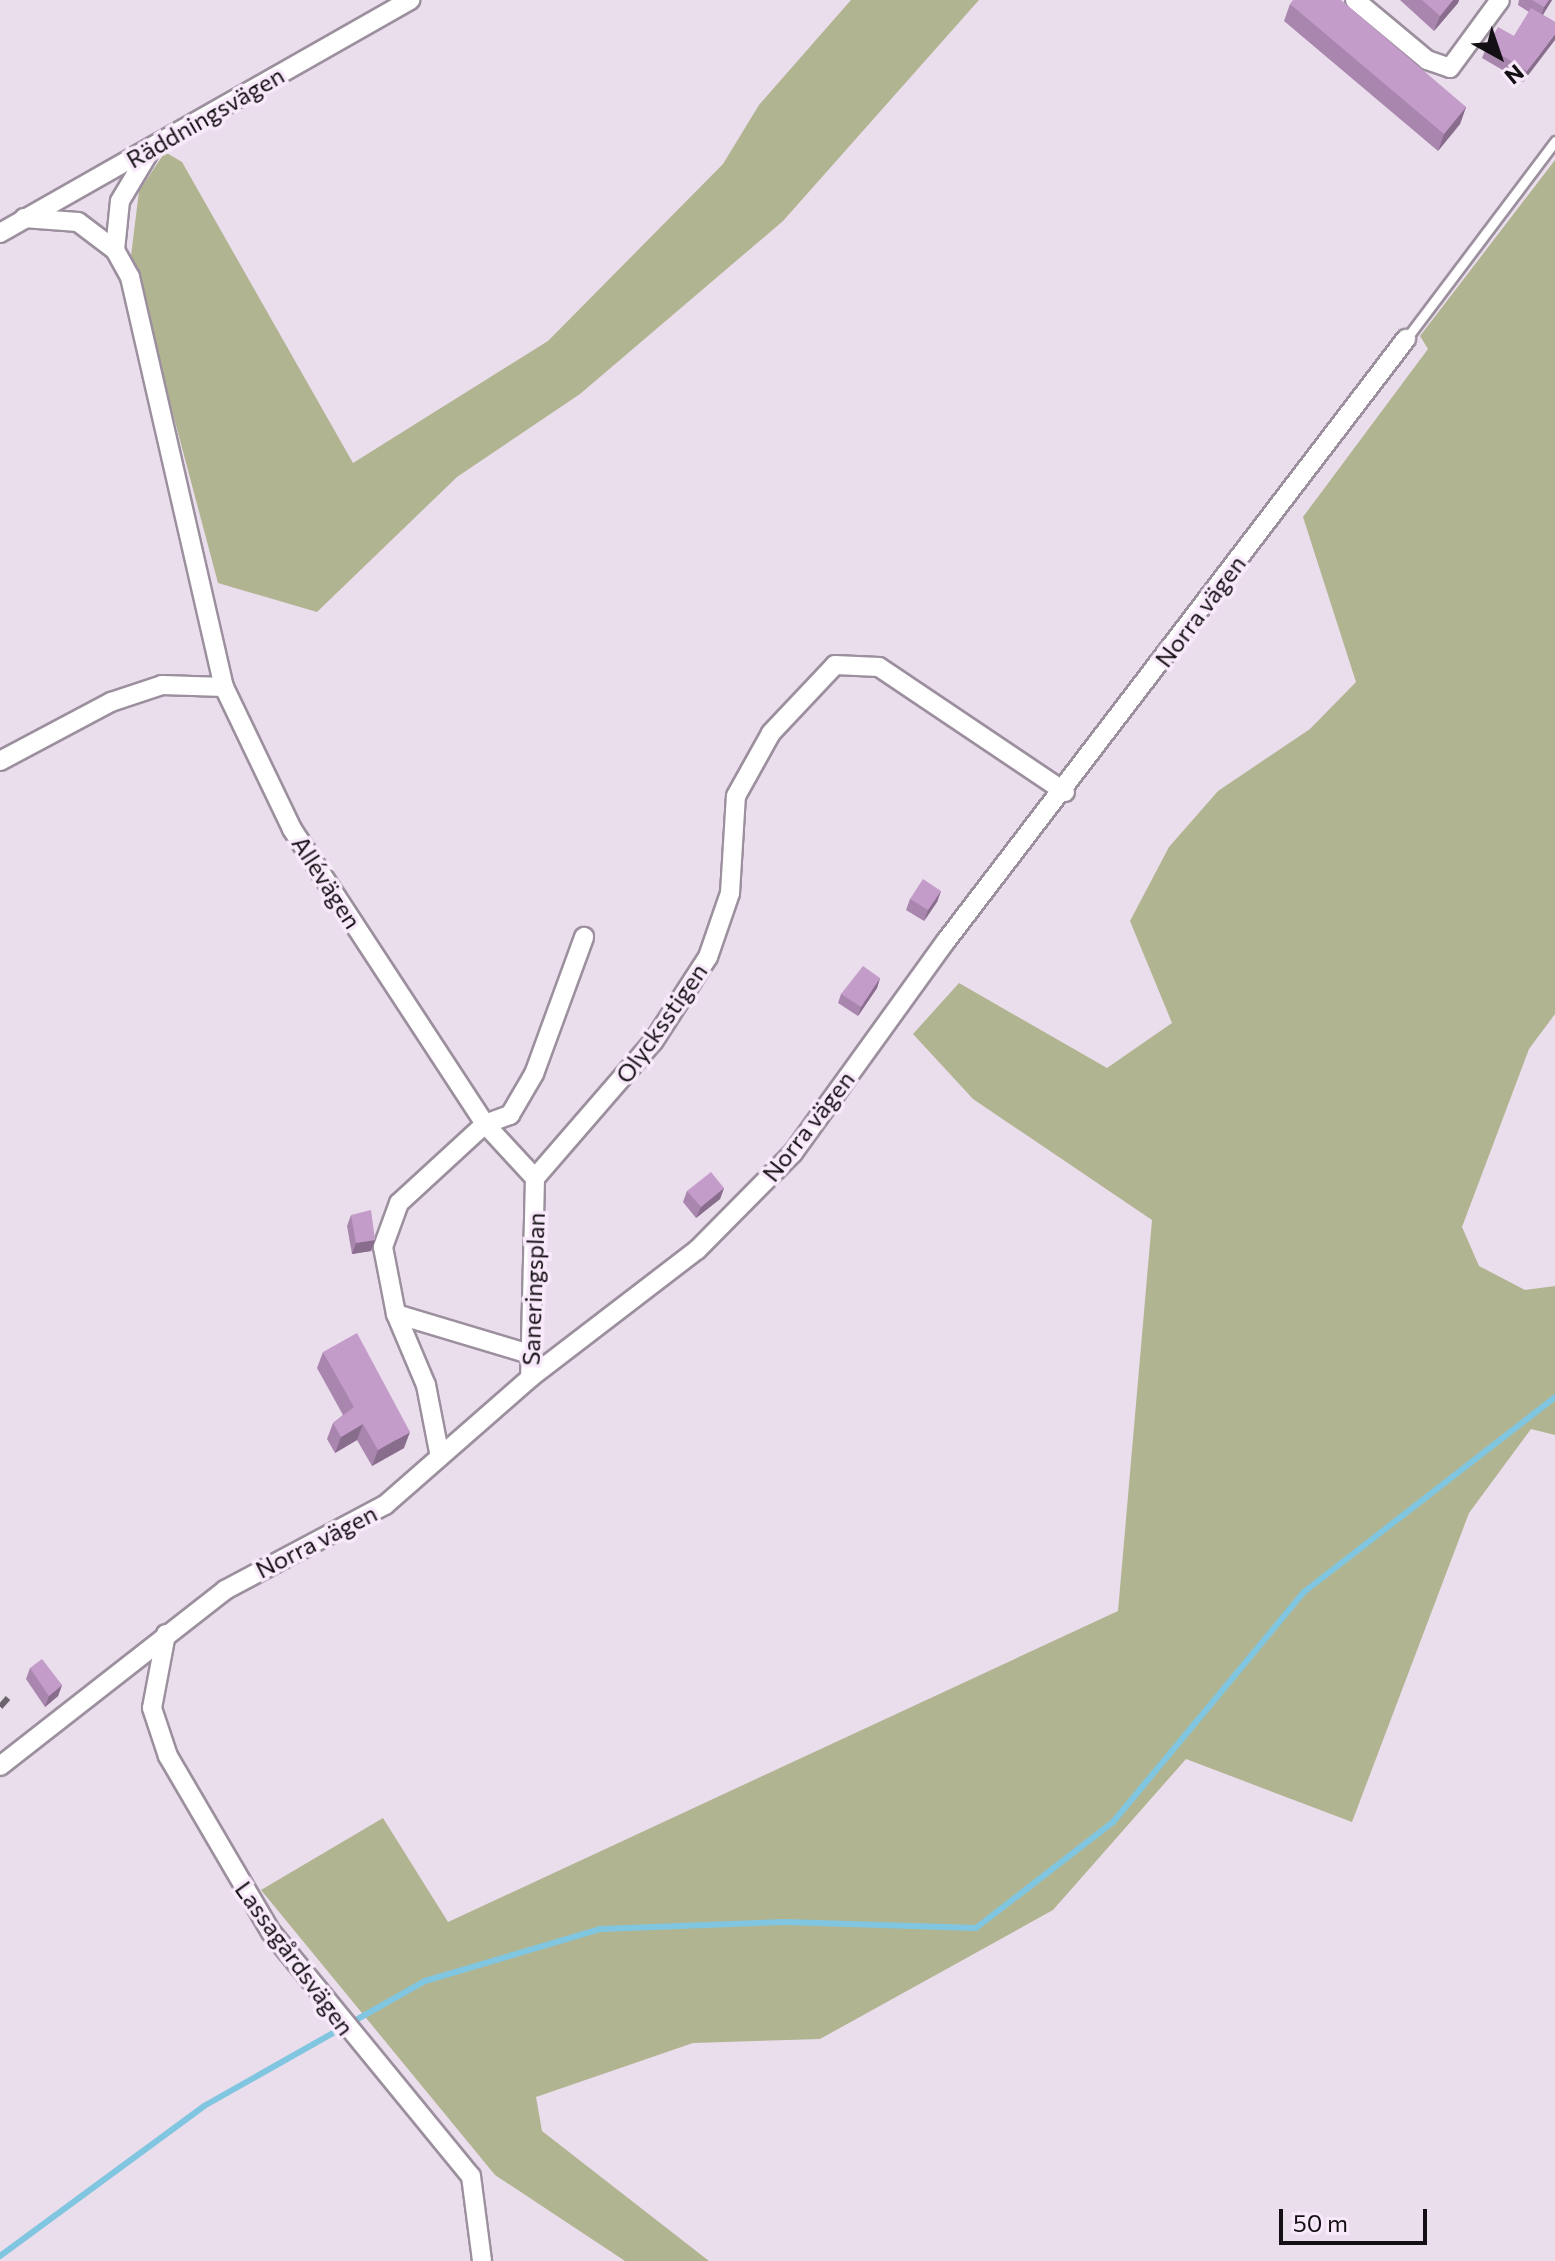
<!DOCTYPE html>
<meta charset="utf-8">
<style>
body{margin:0}
#map{position:relative;width:1555px;height:2261px;overflow:hidden;background:#eaddec;font-family:Commissioner,sans-serif}
div>[style]{position:absolute}
[style*='--x']{left:calc(var(--x)*1px);top:calc(var(--y)*1px);width:calc(var(--w)*1px);rotate:calc(var(--a)*1deg)}
.green>*{inset:0;background:#b1b490}
.stream>*{height:6px;margin:-3px;padding:0 3px;transform-origin:3px;border-radius:3px;background:#81c6e0}
.roads{filter:drop-shadow(2px 0 #9c8f9e) drop-shadow(-2px 0 #9c8f9e) drop-shadow(0 2px #9c8f9e) drop-shadow(0 -2px #9c8f9e)}
.lane>*{height:9px;margin:-4.5px;padding:0 4.5px;transform-origin:4.5px;border-radius:4.5px;background:#fff}
.street>*{height:18px;margin:-9px;padding:0 9px;transform-origin:9px;border-radius:9px;background:#fff}
.rail>*{height:6px;margin-top:-3px;transform-origin:0;background:repeating-linear-gradient(90deg,#6c646d 0 14px,transparent 0 28px)}
.wall>*{inset:0;background:#a986ae}
.shaded-wall>*{inset:0;background:#896d8d}
.building>*{inset:0;background:#c49cca}
span{translate:-50% -50%;white-space:nowrap;text-align:center;line-height:1.15;-webkit-text-stroke:7px #f8eafa;paint-order:stroke}
.street-label{font-size:24px;color:#140f14}
.north{position:absolute;left:1459px;top:16px;width:80px;height:80px;-webkit-text-stroke:6px #f8eafa;paint-order:stroke;rotate:140deg;font-size:22px;font-weight:700;line-height:32px;text-align:center;color:#140f14}
.north::after{content:'';display:block;margin:auto;width:28px;height:36px;background:#140f14;clip-path:polygon(50% 0,100% 100%,50% 72%,0 100%)}
.scale{position:absolute;left:1279px;top:2209px;width:148px;height:36px;box-sizing:border-box;border:4px solid #140f14;border-top:0;padding-left:10px;font-size:24px;line-height:28px;white-space:nowrap;color:#140f14;-webkit-text-stroke:6px #f8eafa;paint-order:stroke}
</style>
<div id="map">
<div class="green">
<div style="clip-path:polygon(851px 0,979px 0,783px 221px,580px 394px,457px 477px,317px 612px,218px 583px,131px 256px,139px 191px,165px 152px,182px 162px,353px 463px,548px 341px,723px 164px,759px 105px)"></div>
<div style="clip-path:polygon(1555px 160px,1555px 1014px,1529px 1049px,1462px 1227px,1479px 1266px,1525px 1290px,1555px 1286px,1555px 1435px,1531px 1429px,1469px 1513px,1352px 1822px,1186px 1759px,1053px 1910px,820px 2039px,693px 2043px,536px 2097px,542px 2131px,709px 2261px,625px 2261px,495px 2175px,261px 1890px,383px 1818px,448px 1922px,1118px 1611px,1152px 1220px,973px 1099px,913px 1034px,959px 983px,1107px 1068px,1172px 1023px,1130px 921px,1169px 847px,1218px 791px,1310px 729px,1356px 682px,1303px 517px,1428px 349px,1420px 336px)"></div>
</div>
<div class="stream">
<div style="--x:0;--y:2256;--w:253;--a:-36.3"></div>
<div style="--x:204;--y:2106;--w:254;--a:-29.5"></div>
<div style="--x:425;--y:1981;--w:184;--a:-16.5"></div>
<div style="--x:601;--y:1929;--w:184;--a:-2.2"></div>
<div style="--x:785;--y:1922;--w:191;--a:1.8"></div>
<div style="--x:976;--y:1928;--w:173;--a:-37.7"></div>
<div style="--x:1113;--y:1822;--w:299;--a:-50.3"></div>
<div style="--x:1304;--y:1592;--w:318;--a:-37.8"></div>
</div>
<div class="roads">
<div class="lane">
<div style="--x:1406;--y:339;--w:248;--a:-53"></div>
</div>
<div class="street">
<div style="--x:1355;--y:0;--w:94;--a:39.8"></div>
<div style="--x:1427;--y:60;--w:24;--a:19"></div>
<div style="--x:1450;--y:68;--w:84;--a:-53.7"></div>
<div style="--x:24;--y:218;--w:54;--a:4.2"></div>
<div style="--x:78;--y:222;--w:46;--a:37.1"></div>
<div style="--x:115;--y:250;--w:31;--a:61"></div>
<div style="--x:130;--y:277;--w:421;--a:77.1"></div>
<div style="--x:224;--y:687;--w:157;--a:64.4"></div>
<div style="--x:292;--y:829;--w:353;--a:56.8"></div>
<div style="--x:485;--y:1124;--w:117;--a:137.4"></div>
<div style="--x:399;--y:1203;--w:47;--a:110"></div>
<div style="--x:383;--y:1247;--w:68;--a:79"></div>
<div style="--x:396;--y:1314;--w:77;--a:67.1"></div>
<div style="--x:426;--y:1385;--w:73;--a:79"></div>
<div style="--x:0;--y:233;--w:472;--a:-29.6"></div>
<div style="--x:115;--y:250;--w:49;--a:-84.2"></div>
<div style="--x:120;--y:201;--w:61;--a:-59.2"></div>
<div style="--x:0;--y:761;--w:126;--a:-28"></div>
<div style="--x:111;--y:702;--w:54;--a:-18.4"></div>
<div style="--x:162;--y:685;--w:62;--a:1.8"></div>
<div style="--x:485;--y:1124;--w:74;--a:47.2"></div>
<div style="--x:535;--y:1178;--w:200;--a:91.4"></div>
<div style="--x:485;--y:1124;--w:27;--a:-20"></div>
<div style="--x:510;--y:1115;--w:48;--a:-59.7"></div>
<div style="--x:534;--y:1074;--w:146;--a:-69.9"></div>
<div style="--x:535;--y:1178;--w:180;--a:-49.1"></div>
<div style="--x:653;--y:1042;--w:101;--a:-57.1"></div>
<div style="--x:708;--y:957;--w:68;--a:-71"></div>
<div style="--x:730;--y:893;--w:97;--a:-86.5"></div>
<div style="--x:736;--y:796;--w:72;--a:-60.9"></div>
<div style="--x:771;--y:733;--w:93;--a:-46.7"></div>
<div style="--x:835;--y:665;--w:44;--a:2.6"></div>
<div style="--x:879;--y:667;--w:224;--a:33.9"></div>
<div style="--x:396;--y:1314;--w:136;--a:16.7"></div>
<div style="--x:166;--y:1634;--w:75;--a:100.7"></div>
<div style="--x:152;--y:1708;--w:51;--a:71.6"></div>
<div style="--x:168;--y:1756;--w:204;--a:59.7"></div>
<div style="--x:271;--y:1932;--w:315;--a:50.7"></div>
<div style="--x:471;--y:2176;--w:86;--a:82.6"></div>
<div style="--x:0;--y:1766;--w:286;--a:-38"></div>
<div style="--x:225;--y:1590;--w:181;--a:-28"></div>
<div style="--x:385;--y:1505;--w:193;--a:-41.2"></div>
<div style="--x:530;--y:1378;--w:210;--a:-37.5"></div>
<div style="--x:697;--y:1250;--w:136;--a:-45.3"></div>
<div style="--x:793;--y:1153;--w:261;--a:-54.2"></div>
<div style="--x:946;--y:941;--w:758;--a:-52.62"></div>
</div>
</div>
<div class="rail">
<div style="--x:0;--y:1707;--w:12;--a:-48"></div>
</div>
<div class="wall">
<div style="clip-path:polygon(1400px 0,1459px 0,1458px 3px,1434px 31px)"></div>
<div style="clip-path:polygon(1519px 0,1552px 0,1543px 15px,1555px 22px,1523px 82px,1482px 58px,1487px 46px,1514px 36px,1529px 12px,1518px 5px)"></div>
<div style="clip-path:polygon(1290px 4px,1466px 107px,1460px 124px,1438px 151px,1284px 21px)"></div>
<div style="clip-path:polygon(941px 891px,937px 902px,924px 921px,906px 910px,910px 899px)"></div>
<div style="clip-path:polygon(880px 978px,877px 988px,858px 1016px,838px 1003px,841px 994px)"></div>
<div style="clip-path:polygon(724px 1188px,720px 1199px,696px 1218px,683px 1202px,687px 1191px)"></div>
<div style="clip-path:polygon(351px 1215px,375px 1240px,371px 1251px,352px 1254px,347px 1226px)"></div>
<div style="clip-path:polygon(323px 1352px,404px 1448px,372px 1466px,357px 1440px,335px 1453px,327px 1439px,333px 1423px,343px 1415px,317px 1368px)"></div>
<div style="clip-path:polygon(30px 1668px,62px 1685px,58px 1696px,45px 1707px,26px 1679px)"></div>
</div>
<div class="shaded-wall">
<div style="clip-path:polygon(1453px 0,1459px 0,1458px 3px,1434px 31px,1440px 16px)"></div>
<div style="clip-path:polygon(1549px 0,1552px 0,1540px 19px,1544px 7px)"></div>
<div style="clip-path:polygon(1555px 34px,1555px 40px,1523px 82px,1527px 71px)"></div>
<div style="clip-path:polygon(1466px 107px,1460px 124px,1438px 151px,1444px 134px)"></div>
<div style="clip-path:polygon(941px 891px,937px 902px,924px 921px,928px 910px)"></div>
<div style="clip-path:polygon(880px 978px,877px 988px,858px 1016px,861px 1007px)"></div>
<div style="clip-path:polygon(724px 1188px,720px 1199px,696px 1218px,701px 1207px)"></div>
<div style="clip-path:polygon(375px 1240px,371px 1251px,352px 1254px,356px 1243px)"></div>
<div style="clip-path:polygon(363px 1424px,357px 1440px,335px 1453px,341px 1437px)"></div>
<div style="clip-path:polygon(410px 1432px,404px 1448px,372px 1466px,378px 1450px)"></div>
<div style="clip-path:polygon(62px 1685px,58px 1696px,45px 1707px,49px 1696px)"></div>
</div>
<div class="building">
<div style="clip-path:polygon(1293px 0,1341px 0,1466px 107px,1444px 134px,1290px 4px)"></div>
<div style="clip-path:polygon(1422px 0,1453px 0,1440px 16px)"></div>
<div style="clip-path:polygon(1532px 0,1549px 0,1544px 7px)"></div>
<div style="clip-path:polygon(1531px 8px,1555px 22px,1555px 34px,1527px 71px,1487px 46px,1498px 27px,1514px 36px)"></div>
<div style="clip-path:polygon(923px 879px,941px 891px,928px 910px,910px 899px)"></div>
<div style="clip-path:polygon(863px 966px,880px 978px,861px 1007px,841px 994px)"></div>
<div style="clip-path:polygon(711px 1172px,724px 1188px,701px 1207px,687px 1191px)"></div>
<div style="clip-path:polygon(371px 1210px,375px 1240px,356px 1243px,351px 1215px)"></div>
<div style="clip-path:polygon(357px 1333px,410px 1432px,378px 1450px,363px 1424px,341px 1437px,333px 1423px,354px 1407px,323px 1352px)"></div>
<div style="clip-path:polygon(42px 1659px,62px 1685px,49px 1696px,30px 1668px)"></div>
</div>
<div class="street-label">
<span style="left:205px;top:117px;rotate:-30deg">Räddningsvägen</span>
<span style="left:1200px;top:611px;rotate:-53deg">Norra vägen</span>
<span style="left:327px;top:882px;rotate:57deg">Allévägen</span>
<span style="left:661px;top:1023px;rotate:-55deg">Olycksstigen</span>
<span style="left:808px;top:1126px;rotate:-52deg">Norra vägen</span>
<span style="left:533px;top:1289px;rotate:-88deg">Saneringsplan</span>
<span style="left:316px;top:1541px;rotate:-27deg">Norra vägen</span>
<span style="left:295px;top:1958px;rotate:54deg">Lassagårdsvägen</span>
</div>
<div class="north">N</div>
<div class="scale">50 m</div>
</div>
